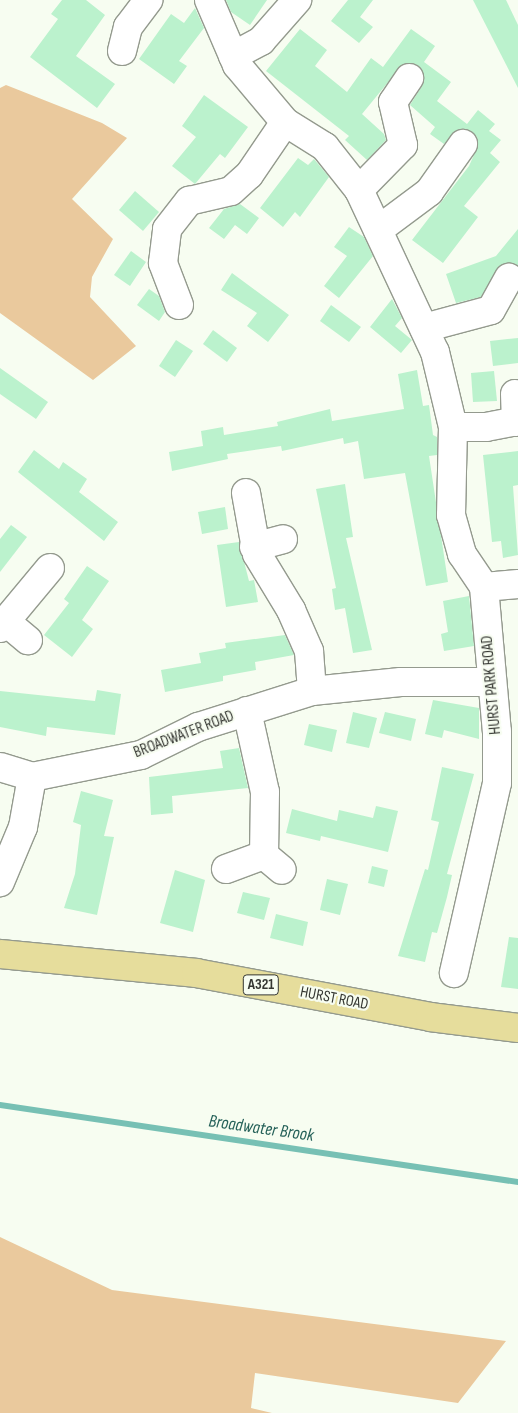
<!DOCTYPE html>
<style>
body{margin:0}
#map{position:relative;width:518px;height:1413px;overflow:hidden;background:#f7fdf1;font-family:"Sofia Sans Condensed",sans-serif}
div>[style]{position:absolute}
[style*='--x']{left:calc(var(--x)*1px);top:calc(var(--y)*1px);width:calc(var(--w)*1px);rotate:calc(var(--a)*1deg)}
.green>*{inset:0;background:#eac99d}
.stream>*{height:6px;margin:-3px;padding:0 3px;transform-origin:3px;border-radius:3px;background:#77c0b4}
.building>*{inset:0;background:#bbf2cd}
.roads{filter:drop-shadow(1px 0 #949a8e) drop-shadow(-1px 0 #949a8e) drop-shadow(0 1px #949a8e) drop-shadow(0 -1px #949a8e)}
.minor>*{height:28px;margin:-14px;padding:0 14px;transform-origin:14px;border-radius:14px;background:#fff}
.major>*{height:28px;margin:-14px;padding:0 14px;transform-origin:14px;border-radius:14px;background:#e6dd9c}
span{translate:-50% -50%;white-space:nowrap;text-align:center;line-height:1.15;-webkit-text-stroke:4.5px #f7fdf1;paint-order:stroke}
.shield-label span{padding:1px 4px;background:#f7fdf1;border:1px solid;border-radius:4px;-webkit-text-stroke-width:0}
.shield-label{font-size:15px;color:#353732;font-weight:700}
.street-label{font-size:16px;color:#353732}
.water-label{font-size:18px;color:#256159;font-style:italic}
</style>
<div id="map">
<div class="green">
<div style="clip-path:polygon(6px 85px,102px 123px,127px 138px,72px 199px,113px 239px,92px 277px,90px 297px,136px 346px,93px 380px,0 313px,0 88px)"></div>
<div style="clip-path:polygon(0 1237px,112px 1290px,506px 1341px,458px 1403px,255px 1373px,251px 1408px,272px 1413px,0 1413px)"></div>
</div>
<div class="stream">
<div style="--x:0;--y:1105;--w:524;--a:8.46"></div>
</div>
<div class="building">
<div style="clip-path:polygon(62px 0,86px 0,105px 15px,76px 56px,115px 84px,97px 108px,30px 57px,58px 19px,51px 14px)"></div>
<div style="clip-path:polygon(226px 0,267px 0,250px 25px,231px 12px)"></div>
<div style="clip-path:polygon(348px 0,373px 0,360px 17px,373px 27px,359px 43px,331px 21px)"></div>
<div style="clip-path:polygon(473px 0,506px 0,518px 25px,518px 88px)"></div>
<div style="clip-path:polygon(195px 8px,204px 28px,179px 61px,187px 66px,174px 84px,139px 59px,171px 14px,184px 23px)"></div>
<div style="clip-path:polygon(300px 29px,327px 50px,315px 66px,347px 92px,371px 58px,383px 67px,411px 29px,435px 46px,424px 62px,451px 82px,437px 101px,467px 124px,478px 110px,495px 124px,489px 131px,501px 140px,490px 153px,500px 162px,464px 206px,478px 217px,443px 263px,412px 240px,469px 166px,478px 146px,477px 137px,465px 129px,457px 130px,444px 144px,430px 134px,435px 127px,410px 105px,422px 86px,423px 72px,417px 65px,403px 64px,362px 114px,384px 134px,386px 140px,367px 160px,345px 140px,349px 136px,266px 71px)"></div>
<div style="clip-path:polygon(204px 95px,248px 127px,225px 158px,220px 154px,195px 184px,172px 166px,196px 137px,182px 126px)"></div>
<div style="clip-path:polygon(298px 158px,308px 165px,314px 159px,329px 177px,300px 217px,295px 212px,283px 227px,260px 208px)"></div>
<div style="clip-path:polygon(135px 191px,159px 212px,143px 231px,119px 210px)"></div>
<div style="clip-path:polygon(240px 204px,259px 218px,247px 234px,235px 225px,224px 239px,209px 228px,224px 209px)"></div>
<div style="clip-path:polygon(349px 227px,364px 237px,373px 256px,339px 298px,324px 286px,347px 256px,334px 247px)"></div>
<div style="clip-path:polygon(518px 229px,518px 266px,501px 265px,481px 297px,456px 303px,446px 274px,496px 256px)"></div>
<div style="clip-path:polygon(131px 251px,146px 262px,130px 286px,114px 275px)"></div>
<div style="clip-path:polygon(232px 273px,289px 315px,268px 342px,247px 326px,257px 313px,221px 290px)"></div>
<div style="clip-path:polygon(149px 289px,159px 296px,165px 312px,159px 321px,137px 305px)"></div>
<div style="clip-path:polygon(392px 299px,402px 318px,395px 326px,412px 340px,401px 353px,370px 327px)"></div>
<div style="clip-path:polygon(331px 305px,361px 327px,349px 342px,320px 321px)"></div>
<div style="clip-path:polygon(213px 330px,237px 348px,227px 362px,203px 344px)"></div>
<div style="clip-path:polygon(518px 338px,518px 363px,493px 366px,490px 341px)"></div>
<div style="clip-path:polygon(176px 340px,193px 351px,175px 377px,159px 366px)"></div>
<div style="clip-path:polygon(0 368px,48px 402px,36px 419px,0 394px)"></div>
<div style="clip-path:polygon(417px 370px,423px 406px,429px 405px,433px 435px,437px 437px,437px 455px,429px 456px,448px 582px,426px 586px,405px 473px,364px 479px,358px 441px,344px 444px,343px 438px,282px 451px,281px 446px,227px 454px,228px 459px,172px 471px,169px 452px,203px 446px,201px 431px,223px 427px,224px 435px,278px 426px,277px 422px,330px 409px,332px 421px,404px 409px,398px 374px)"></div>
<div style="clip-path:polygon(494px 371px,497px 401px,473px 402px,471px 373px)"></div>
<div style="clip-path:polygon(34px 450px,59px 469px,63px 462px,87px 479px,79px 492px,118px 522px,104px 541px,18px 472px)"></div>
<div style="clip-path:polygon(518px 451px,518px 485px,513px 486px,518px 555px,503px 558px,501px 541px,492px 542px,483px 455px)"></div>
<div style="clip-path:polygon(345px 484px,353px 537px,346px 538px,372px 650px,353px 653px,345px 608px,335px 610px,332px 589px,336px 588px,316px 489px)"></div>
<div style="clip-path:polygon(225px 507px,228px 529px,202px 534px,198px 512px)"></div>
<div style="clip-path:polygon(11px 525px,27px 537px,0 572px,0 539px)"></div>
<div style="clip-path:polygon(239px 542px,249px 581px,254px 580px,258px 602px,226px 607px,217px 545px)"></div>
<div style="clip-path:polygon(87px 566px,109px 581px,82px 620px,93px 629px,72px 657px,44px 635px,69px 603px,64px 599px)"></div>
<div style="clip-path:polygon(469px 596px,474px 646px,444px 651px,441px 634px,448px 632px,443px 601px)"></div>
<div style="clip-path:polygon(285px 635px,294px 655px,255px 662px,256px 670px,223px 676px,223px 681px,165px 692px,161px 670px,201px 663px,199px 653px,226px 648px,225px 643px)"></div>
<div style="clip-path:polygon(97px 690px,121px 694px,115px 735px,47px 727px,46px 736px,0 727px,0 691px,95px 701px)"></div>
<div style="clip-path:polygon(433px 700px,479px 708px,479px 739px,444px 730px,442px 738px,425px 734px)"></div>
<div style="clip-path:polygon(353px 712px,377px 718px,369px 748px,346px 743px)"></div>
<div style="clip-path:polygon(385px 712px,416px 719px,411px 741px,379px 733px)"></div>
<div style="clip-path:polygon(309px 724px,337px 730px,332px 752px,304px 745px)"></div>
<div style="clip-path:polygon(239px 748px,248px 788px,172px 796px,173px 813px,151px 815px,149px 777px,223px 768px,220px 751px)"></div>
<div style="clip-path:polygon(442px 767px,474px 774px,447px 874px,452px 875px,447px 897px,437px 933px,432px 932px,425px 962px,398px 956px,425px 869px,428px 870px,439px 822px,431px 820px)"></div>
<div style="clip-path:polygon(81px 791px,113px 800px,104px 836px,114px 837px,97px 915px,64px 908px,75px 874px,81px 825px,73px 822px)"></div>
<div style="clip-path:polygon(376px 806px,398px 811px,388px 852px,321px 836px,320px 841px,286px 833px,292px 809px,337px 821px,339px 810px,373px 818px)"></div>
<div style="clip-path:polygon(372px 866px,388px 870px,384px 887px,368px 883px)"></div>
<div style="clip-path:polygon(175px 870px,205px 880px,193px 932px,160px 923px)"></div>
<div style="clip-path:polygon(327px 879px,348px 884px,340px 915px,320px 910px)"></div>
<div style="clip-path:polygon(243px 892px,270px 898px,264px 920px,237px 913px)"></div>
<div style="clip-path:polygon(276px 914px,308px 922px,303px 946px,270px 938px)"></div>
<div style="clip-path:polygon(509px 937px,518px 938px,518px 989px,501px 987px)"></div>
</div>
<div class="roads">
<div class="minor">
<div style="--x:209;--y:0;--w:71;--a:66.7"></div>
<div style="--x:237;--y:65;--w:75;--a:49.9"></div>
<div style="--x:285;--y:122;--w:47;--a:32"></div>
<div style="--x:325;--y:147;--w:55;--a:51.7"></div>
<div style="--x:359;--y:190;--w:179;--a:64.9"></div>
<div style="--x:435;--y:352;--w:77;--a:76.5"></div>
<div style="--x:453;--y:427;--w:88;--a:91.3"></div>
<div style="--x:451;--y:515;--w:41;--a:74.2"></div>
<div style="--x:462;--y:554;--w:40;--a:56"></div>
<div style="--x:484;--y:587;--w:146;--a:84.9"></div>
<div style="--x:497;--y:732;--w:51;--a:90"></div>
<div style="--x:497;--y:783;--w:195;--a:102.8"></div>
<div style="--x:122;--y:51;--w:25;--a:-76"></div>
<div style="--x:128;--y:27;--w:34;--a:-53"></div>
<div style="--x:233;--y:56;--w:32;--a:-28"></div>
<div style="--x:261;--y:41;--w:55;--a:-48.7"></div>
<div style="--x:359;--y:190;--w:63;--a:-45.6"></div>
<div style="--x:403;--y:145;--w:44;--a:-103.1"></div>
<div style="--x:393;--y:102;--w:29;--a:-56"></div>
<div style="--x:378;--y:230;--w:64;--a:-36.7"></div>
<div style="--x:429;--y:192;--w:59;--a:-54.7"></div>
<div style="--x:179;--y:305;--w:45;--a:-110.9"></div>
<div style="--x:163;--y:263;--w:34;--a:-83"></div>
<div style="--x:167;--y:229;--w:36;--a:-52"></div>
<div style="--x:189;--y:201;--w:43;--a:-13.4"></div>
<div style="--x:231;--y:191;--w:24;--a:-42"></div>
<div style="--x:249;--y:175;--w:64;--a:-55.8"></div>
<div style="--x:424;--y:328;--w:69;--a:-15"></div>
<div style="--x:491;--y:310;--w:37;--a:-61"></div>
<div style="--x:515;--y:394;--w:28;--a:88"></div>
<div style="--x:453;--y:427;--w:33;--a:0"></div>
<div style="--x:486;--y:427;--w:33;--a:-11"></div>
<div style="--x:246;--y:493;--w:62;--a:79.8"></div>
<div style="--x:257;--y:554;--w:66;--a:58.7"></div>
<div style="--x:291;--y:610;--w:45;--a:66.3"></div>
<div style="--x:309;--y:651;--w:40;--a:85.7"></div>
<div style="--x:254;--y:547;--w:30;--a:-15"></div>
<div style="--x:484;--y:587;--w:34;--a:-5"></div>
<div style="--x:5;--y:621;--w:30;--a:40"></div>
<div style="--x:0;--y:628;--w:78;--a:-50.2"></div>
<div style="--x:247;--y:711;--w:83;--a:77.5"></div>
<div style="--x:265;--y:792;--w:63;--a:90.9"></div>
<div style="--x:264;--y:855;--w:23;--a:40"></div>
<div style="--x:0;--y:767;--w:34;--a:17"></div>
<div style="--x:32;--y:777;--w:51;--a:100.2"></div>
<div style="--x:23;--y:827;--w:60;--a:112.7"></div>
<div style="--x:32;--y:777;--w:111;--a:-11.4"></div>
<div style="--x:141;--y:755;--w:64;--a:-26.2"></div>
<div style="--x:198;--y:727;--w:120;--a:-17.5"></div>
<div style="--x:312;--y:691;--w:89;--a:-5.8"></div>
<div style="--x:401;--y:682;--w:90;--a:0"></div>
<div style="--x:226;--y:869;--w:40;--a:-20.2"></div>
</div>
<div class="major">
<div style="--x:0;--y:954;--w:197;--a:5.5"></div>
<div style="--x:196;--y:973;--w:238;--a:10.6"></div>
<div style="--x:430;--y:1017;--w:89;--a:7.1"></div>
</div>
</div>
<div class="shield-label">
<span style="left:261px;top:985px">A321</span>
</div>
<div class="street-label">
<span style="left:492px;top:685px;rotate:-95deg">HURST PARK ROAD</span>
<span style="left:184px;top:735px;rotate:-21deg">BROADWATER ROAD</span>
<span style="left:334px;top:999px;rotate:11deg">HURST ROAD</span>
</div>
<div class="water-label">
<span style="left:261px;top:1129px;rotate:8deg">Broadwater Brook</span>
</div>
</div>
